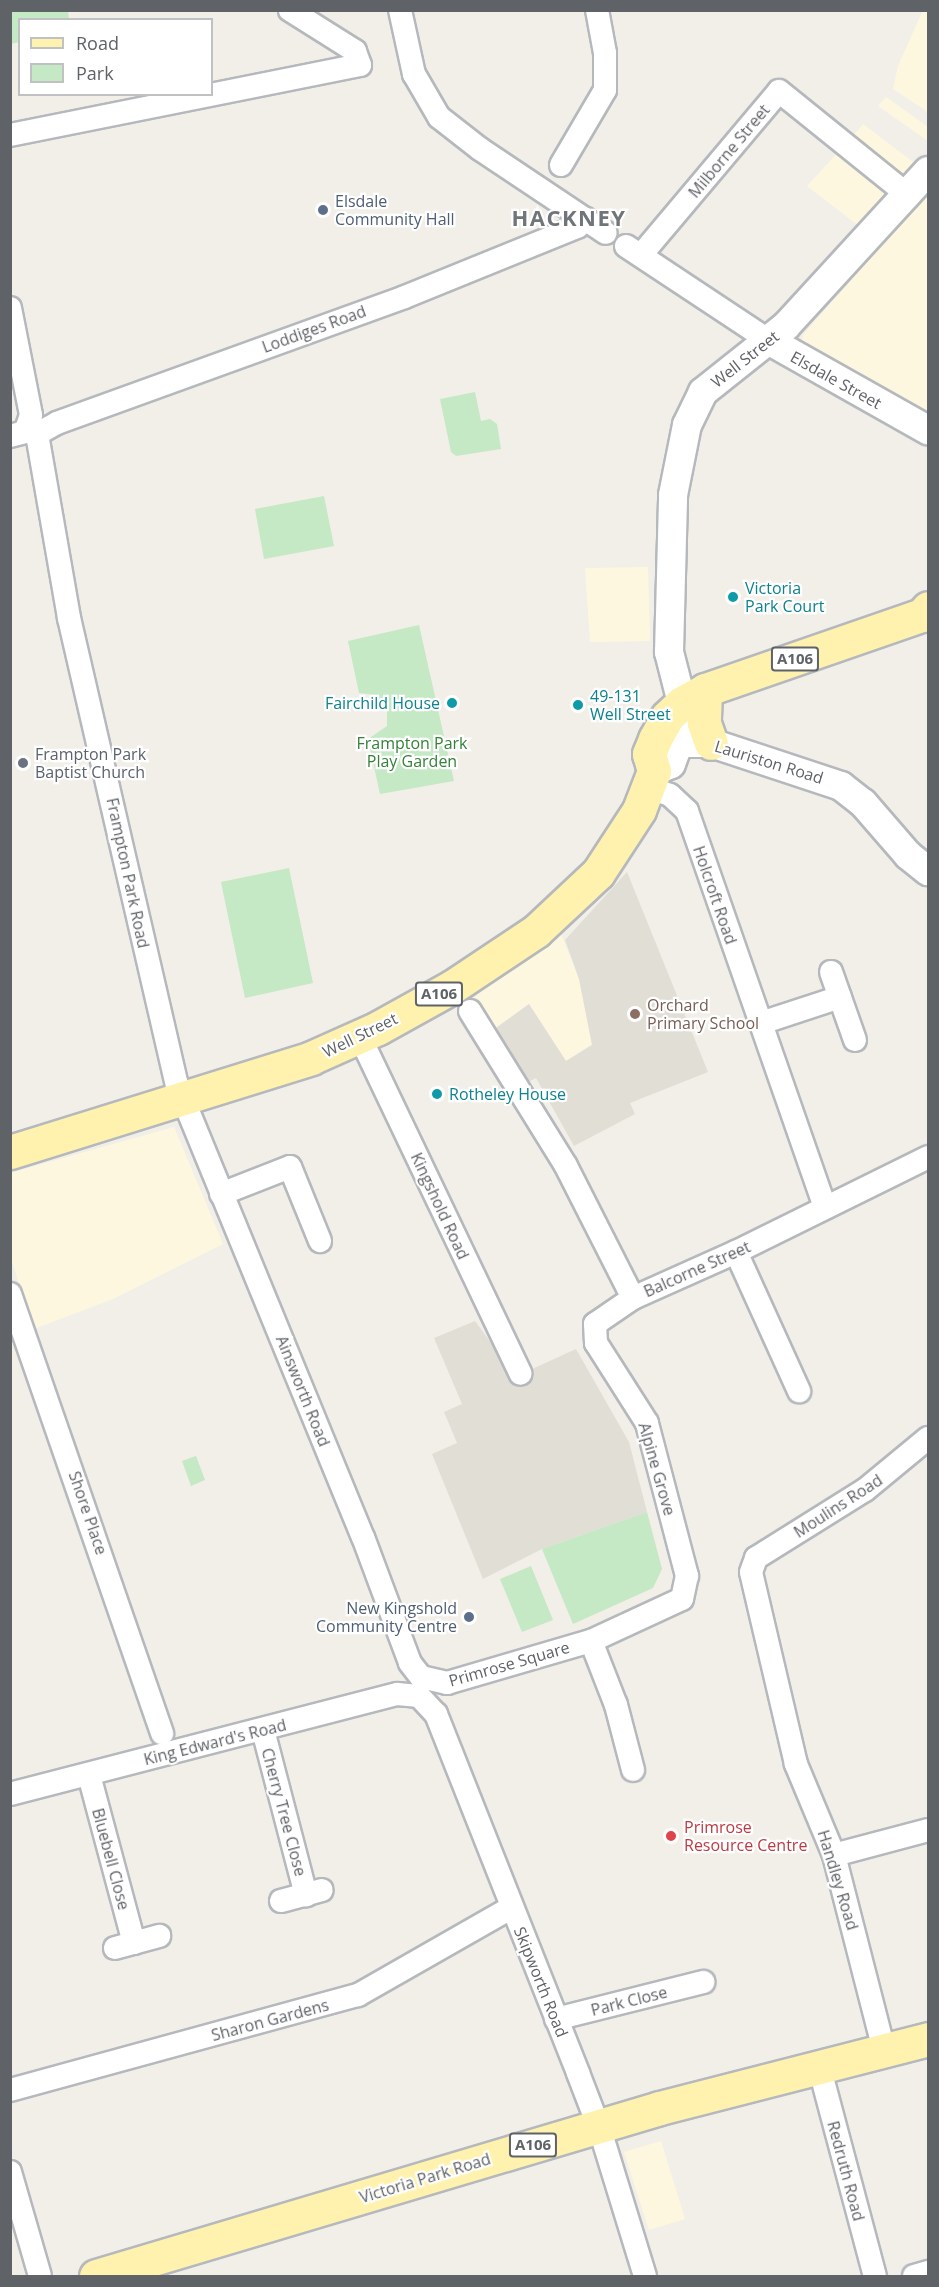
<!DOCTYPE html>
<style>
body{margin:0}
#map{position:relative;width:939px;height:2287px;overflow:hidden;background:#f1efe8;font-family:"Open Sans",sans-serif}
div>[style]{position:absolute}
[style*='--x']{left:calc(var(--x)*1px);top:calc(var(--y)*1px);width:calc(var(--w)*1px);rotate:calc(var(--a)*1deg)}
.commercial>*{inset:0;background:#fef7e0}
.education>*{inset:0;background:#e1ded6}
.green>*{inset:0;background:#c5e8c5}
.roads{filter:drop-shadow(2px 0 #b5b8bc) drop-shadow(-2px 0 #b5b8bc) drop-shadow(0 2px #b5b8bc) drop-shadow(0 -2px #b5b8bc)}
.minor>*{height:22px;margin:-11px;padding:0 11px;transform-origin:11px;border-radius:11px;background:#fff}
.tertiary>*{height:28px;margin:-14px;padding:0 14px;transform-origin:14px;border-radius:14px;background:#fff}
.primary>*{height:33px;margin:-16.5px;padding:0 16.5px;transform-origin:16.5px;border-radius:16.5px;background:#fff2af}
.dots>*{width:16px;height:16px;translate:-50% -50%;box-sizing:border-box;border:3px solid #fff;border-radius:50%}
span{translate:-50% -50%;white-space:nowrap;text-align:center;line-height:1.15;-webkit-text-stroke:4.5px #fff;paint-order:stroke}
.shield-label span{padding:2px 4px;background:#fff;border:2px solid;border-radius:4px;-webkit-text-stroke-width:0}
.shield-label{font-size:15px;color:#5f6368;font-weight:700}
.street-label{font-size:16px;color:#5f6368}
.service-label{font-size:16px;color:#4e5e75}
.left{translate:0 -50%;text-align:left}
.right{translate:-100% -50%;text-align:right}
.culture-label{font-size:16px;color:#0d838f}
.park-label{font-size:16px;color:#348238}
.worship-label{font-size:16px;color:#5b616d}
.education-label{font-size:16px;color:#785e54}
.health-label{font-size:16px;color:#be3a42}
.district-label{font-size:22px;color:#70757a;font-weight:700;letter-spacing:1.5px}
.frame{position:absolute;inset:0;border:12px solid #5f6368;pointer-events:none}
.legend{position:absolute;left:18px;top:18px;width:195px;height:78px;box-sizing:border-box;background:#fff;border:2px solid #bfc1c3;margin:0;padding:8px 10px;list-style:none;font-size:18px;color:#5f6368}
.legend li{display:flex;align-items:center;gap:12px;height:30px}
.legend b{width:30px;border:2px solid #bfc1c3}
</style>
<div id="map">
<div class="commercial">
<div style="clip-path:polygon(923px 10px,928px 11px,928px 112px,893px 89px,898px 66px)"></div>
<div style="clip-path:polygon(886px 97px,928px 127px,928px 141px,878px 106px)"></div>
<div style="clip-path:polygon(863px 124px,913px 162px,898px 181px,848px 142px)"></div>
<div style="clip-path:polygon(841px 149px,893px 188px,859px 226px,807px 186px)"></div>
<div style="clip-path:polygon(928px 192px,928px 412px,802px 341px,803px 335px)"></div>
<div style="clip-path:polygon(648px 567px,650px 641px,590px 642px,585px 568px)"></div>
<div style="clip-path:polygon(560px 931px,579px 979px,592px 1044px,566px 1061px,529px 1004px,493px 1030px,473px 1001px,473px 998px)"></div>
<div style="clip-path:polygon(174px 1127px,223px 1244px,113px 1299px,34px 1329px,11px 1259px,10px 1173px)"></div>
<div style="clip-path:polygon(661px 2141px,685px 2219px,649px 2230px,624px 2152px)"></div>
</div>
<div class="education">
<div style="clip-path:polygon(627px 872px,708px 1072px,630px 1103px,635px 1114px,574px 1146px,536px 1078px,528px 1082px,493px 1030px,529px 1004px,566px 1061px,592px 1045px,579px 979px,565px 940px)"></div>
<div style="clip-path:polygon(475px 1321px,518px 1380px,521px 1374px,576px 1349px,629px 1442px,647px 1512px,542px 1549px,483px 1579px,432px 1454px,457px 1443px,444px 1412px,462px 1404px,434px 1338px)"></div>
</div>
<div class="green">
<div style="clip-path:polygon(11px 10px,68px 11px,69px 19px,20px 20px,19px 42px,11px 44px)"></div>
<div style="clip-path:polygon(475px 392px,481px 421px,490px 419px,497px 424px,501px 449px,456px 456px,451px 452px,440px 399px)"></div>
<div style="clip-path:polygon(324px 496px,334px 546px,264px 559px,255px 509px)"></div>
<div style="clip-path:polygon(419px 625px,454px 781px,380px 794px,368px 739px,387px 726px,387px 712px,376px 695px,359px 693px,348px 641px)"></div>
<div style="clip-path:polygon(289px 868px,313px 983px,245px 998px,221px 882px)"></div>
<div style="clip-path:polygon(196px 1456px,205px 1480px,191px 1486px,182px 1461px)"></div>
<div style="clip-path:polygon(647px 1512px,662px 1569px,653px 1588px,573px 1624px,542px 1549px)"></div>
<div style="clip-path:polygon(531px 1566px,553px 1620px,522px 1632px,500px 1579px)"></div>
</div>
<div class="roads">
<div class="minor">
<div style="--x:400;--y:10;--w:66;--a:77.7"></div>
<div style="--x:414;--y:74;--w:50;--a:59.8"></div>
<div style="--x:439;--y:117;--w:52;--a:38"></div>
<div style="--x:480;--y:149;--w:151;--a:33.7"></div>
<div style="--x:10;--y:135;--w:357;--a:-11.3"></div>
<div style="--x:360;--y:65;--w:15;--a:-110"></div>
<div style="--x:355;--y:51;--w:77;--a:-147.8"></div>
<div style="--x:561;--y:165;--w:87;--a:-59.6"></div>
<div style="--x:605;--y:90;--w:37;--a:-90"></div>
<div style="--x:605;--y:53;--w:44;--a:-100.5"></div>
<div style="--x:586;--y:219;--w:12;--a:138"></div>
<div style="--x:577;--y:227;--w:186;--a:157.9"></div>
<div style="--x:405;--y:297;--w:370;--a:160.1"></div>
<div style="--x:57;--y:423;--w:21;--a:151"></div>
<div style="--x:39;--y:433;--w:7;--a:98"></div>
<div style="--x:38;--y:440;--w:181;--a:80.1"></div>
<div style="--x:69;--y:618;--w:478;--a:77"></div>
<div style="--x:177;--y:1084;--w:490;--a:67.7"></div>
<div style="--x:363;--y:1537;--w:134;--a:69.5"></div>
<div style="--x:410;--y:1663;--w:18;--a:52"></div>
<div style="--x:421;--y:1677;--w:27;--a:13"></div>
<div style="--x:447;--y:1683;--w:150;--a:-16.3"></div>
<div style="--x:591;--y:1641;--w:100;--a:-24.8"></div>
<div style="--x:682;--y:1599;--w:24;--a:-78"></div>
<div style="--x:687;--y:1576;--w:158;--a:-104.7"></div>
<div style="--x:647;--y:1423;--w:95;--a:-122.5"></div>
<div style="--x:596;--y:1343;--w:19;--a:-93"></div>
<div style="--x:595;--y:1324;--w:46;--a:-34.4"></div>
<div style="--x:633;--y:1298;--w:113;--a:-24.1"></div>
<div style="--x:736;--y:1252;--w:214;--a:-26.3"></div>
<div style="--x:626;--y:246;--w:170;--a:33.5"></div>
<div style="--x:641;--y:255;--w:214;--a:-49.9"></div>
<div style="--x:779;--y:91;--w:167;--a:38.9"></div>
<div style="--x:10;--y:308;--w:109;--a:78.9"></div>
<div style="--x:31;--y:415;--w:18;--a:109"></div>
<div style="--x:25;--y:432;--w:16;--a:165"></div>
<div style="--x:647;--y:787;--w:24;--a:19"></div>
<div style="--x:670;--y:795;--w:23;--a:43"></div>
<div style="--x:687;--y:811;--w:420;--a:70.8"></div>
<div style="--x:831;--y:972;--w:72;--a:70.6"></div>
<div style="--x:470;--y:1011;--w:182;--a:58.2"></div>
<div style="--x:566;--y:1166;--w:148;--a:63.1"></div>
<div style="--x:761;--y:1023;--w:83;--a:-18.2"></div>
<div style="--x:360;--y:1037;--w:373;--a:64.5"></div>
<div style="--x:221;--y:1194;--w:74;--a:-21.4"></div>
<div style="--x:290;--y:1167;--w:80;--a:67.9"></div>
<div style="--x:736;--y:1252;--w:153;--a:65.6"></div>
<div style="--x:10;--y:1294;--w:465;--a:70.9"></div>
<div style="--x:591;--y:1641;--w:69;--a:68.7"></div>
<div style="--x:616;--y:1705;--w:67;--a:75.3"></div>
<div style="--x:263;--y:1730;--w:171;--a:75.4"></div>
<div style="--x:89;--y:1775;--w:174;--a:75"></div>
<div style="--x:10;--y:1794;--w:400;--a:-14.5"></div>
<div style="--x:397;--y:1694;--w:22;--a:5"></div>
<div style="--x:419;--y:1696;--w:25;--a:47"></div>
<div style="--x:436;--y:1714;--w:386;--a:68.4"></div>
<div style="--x:578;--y:2073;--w:64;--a:69"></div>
<div style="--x:601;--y:2133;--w:150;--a:72.9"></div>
<div style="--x:834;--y:1855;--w:97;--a:-14.9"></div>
<div style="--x:281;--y:1901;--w:42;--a:-15"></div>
<div style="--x:115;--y:1948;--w:46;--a:-15.3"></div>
<div style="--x:556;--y:2019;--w:152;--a:-14.1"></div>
<div style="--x:884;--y:2050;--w:201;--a:-104.4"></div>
<div style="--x:834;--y:1855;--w:99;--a:-112.7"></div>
<div style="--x:796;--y:1764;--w:197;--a:-103.2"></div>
<div style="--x:751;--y:1572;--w:15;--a:-70"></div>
<div style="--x:756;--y:1558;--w:128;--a:-32"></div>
<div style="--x:865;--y:1490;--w:82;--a:-39.5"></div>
<div style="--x:819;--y:2066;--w:217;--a:75.1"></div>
<div style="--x:10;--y:2090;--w:361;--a:-15.3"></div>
<div style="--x:358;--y:1995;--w:177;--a:-29.7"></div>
<div style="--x:10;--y:2172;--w:108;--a:73.9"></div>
<div style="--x:914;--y:2276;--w:15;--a:-16"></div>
</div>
<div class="tertiary">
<div style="--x:768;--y:340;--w:184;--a:29.4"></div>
<div style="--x:688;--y:743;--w:23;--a:0"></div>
<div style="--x:711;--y:743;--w:137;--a:18.3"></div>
<div style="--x:841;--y:786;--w:28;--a:38"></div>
<div style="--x:863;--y:803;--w:69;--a:49.1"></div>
<div style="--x:908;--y:855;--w:26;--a:39"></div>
<div style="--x:654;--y:771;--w:18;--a:-22"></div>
<div style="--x:671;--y:764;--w:35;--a:-70"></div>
<div style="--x:683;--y:731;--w:28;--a:-92"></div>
<div style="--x:682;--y:703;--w:53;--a:-104.3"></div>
<div style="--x:669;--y:652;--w:157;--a:-88.5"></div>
<div style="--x:673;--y:495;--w:71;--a:-78.7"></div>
<div style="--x:687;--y:425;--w:37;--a:-64"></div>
<div style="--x:703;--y:392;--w:106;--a:-38.5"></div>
<div style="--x:786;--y:326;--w:210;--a:-47.5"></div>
</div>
<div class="primary">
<div style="--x:705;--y:690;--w:33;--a:92"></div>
<div style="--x:704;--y:723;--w:21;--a:71"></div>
<div style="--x:10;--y:1152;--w:315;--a:-17.3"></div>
<div style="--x:311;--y:1058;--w:73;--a:-24.1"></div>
<div style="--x:378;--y:1028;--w:85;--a:-29"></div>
<div style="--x:452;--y:987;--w:101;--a:-33.7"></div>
<div style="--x:536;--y:931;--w:85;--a:-43.1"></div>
<div style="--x:598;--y:873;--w:75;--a:-56.9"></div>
<div style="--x:639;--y:810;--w:42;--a:-69"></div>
<div style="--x:654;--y:771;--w:18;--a:-106"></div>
<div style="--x:649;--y:754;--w:16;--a:-68"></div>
<div style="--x:655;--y:739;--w:25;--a:-61"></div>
<div style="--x:667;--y:717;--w:21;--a:-43"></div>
<div style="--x:682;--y:703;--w:26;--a:-29"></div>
<div style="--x:705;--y:690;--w:230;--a:-19.1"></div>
<div style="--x:922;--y:615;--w:9;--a:-49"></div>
<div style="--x:96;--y:2276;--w:588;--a:-16.59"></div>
<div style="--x:660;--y:2108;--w:277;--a:-14.4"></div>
</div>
</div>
<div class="dots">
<div style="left:323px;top:210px;background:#5c6f8a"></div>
<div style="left:733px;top:597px;background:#0f9aa8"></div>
<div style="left:452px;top:703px;background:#0f9aa8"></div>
<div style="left:578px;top:705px;background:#0f9aa8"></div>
<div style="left:23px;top:763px;background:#6b7280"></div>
<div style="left:635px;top:1014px;background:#8d6e63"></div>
<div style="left:437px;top:1094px;background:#0f9aa8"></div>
<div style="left:469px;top:1617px;background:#5c6f8a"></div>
<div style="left:671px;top:1836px;background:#e0444e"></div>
</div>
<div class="shield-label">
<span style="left:795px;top:659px">A106</span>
<span style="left:439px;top:994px">A106</span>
<span style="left:533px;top:2145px">A106</span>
</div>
<div class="street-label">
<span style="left:729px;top:151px;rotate:-50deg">Milborne Street</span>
<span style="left:314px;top:329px;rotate:-20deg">Loddiges Road</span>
<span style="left:745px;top:359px;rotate:-38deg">Well Street</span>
<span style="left:836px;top:380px;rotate:29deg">Elsdale Street</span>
<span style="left:769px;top:762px;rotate:17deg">Lauriston Road</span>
<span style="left:128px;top:873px;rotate:78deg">Frampton Park Road</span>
<span style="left:715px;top:895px;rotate:71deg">Holcroft Road</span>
<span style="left:360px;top:1035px;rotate:-26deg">Well Street</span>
<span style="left:440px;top:1206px;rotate:65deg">Kingshold Road</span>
<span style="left:697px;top:1269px;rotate:-24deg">Balcorne Street</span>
<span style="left:303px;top:1391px;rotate:68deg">Ainsworth Road</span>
<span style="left:657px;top:1469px;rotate:74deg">Alpine Grove</span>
<span style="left:838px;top:1506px;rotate:-33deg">Moulins Road</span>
<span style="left:88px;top:1513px;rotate:71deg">Shore Place</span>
<span style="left:509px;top:1664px;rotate:-16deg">Primrose Square</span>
<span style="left:215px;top:1742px;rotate:-14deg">King Edward's Road</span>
<span style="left:284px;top:1812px;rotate:75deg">Cherry Tree Close</span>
<span style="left:111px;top:1859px;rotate:75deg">Bluebell Close</span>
<span style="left:838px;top:1880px;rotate:73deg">Handley Road</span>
<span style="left:541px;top:1982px;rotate:68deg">Skipworth Road</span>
<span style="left:629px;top:2001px;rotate:-14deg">Park Close</span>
<span style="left:270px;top:2020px;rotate:-15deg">Sharon Gardens</span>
<span style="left:846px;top:2171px;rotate:75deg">Redruth Road</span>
<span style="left:425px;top:2178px;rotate:-17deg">Victoria Park Road</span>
</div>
<div class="service-label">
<span class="left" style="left:335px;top:210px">Elsdale<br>Community Hall</span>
<span class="right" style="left:457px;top:1617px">New Kingshold<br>Community Centre</span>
</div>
<div class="culture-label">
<span class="left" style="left:745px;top:597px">Victoria<br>Park Court</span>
<span class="left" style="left:590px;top:705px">49-131<br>Well Street</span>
<span class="right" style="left:440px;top:703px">Fairchild House</span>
<span class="left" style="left:449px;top:1094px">Rotheley House</span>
</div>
<div class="park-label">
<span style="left:412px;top:752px">Frampton Park<br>Play Garden</span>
</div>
<div class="worship-label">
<span class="left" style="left:35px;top:763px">Frampton Park<br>Baptist Church</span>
</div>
<div class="education-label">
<span class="left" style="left:647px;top:1014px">Orchard<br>Primary School</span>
</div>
<div class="health-label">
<span class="left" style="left:684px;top:1836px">Primrose<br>Resource Centre</span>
</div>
<div class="district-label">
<span style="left:569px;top:218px">HACKNEY</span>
</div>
<div class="frame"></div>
<ul class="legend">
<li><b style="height:8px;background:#fff2af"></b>Road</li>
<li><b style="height:16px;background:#c5e8c5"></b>Park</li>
</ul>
</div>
